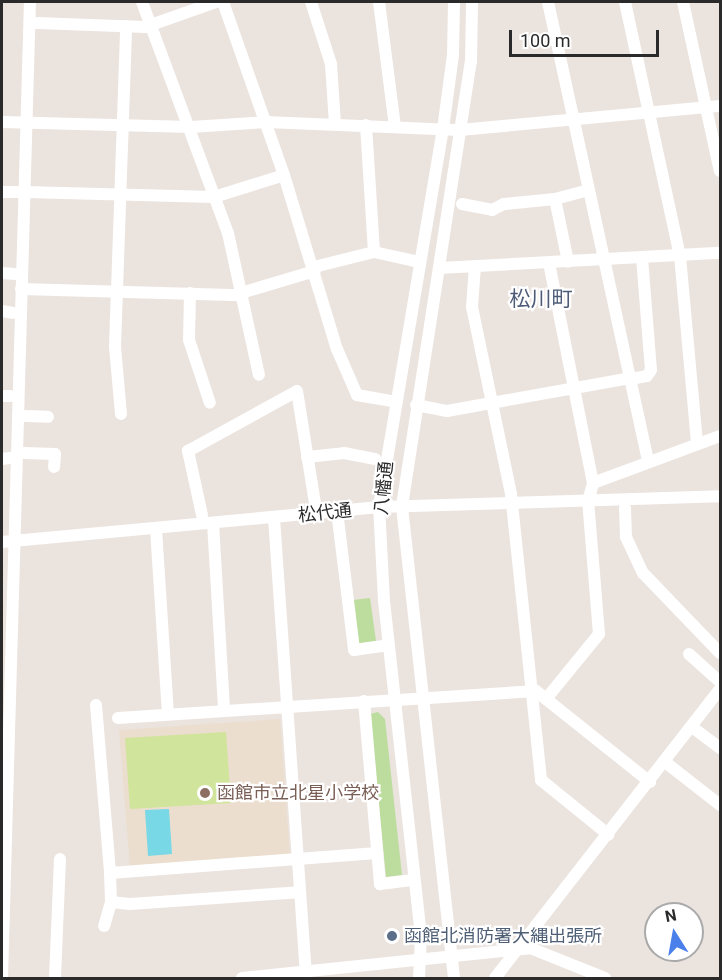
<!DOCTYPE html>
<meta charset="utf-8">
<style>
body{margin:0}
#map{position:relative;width:722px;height:980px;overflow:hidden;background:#ebe3de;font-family:Roboto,"Noto Sans JP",sans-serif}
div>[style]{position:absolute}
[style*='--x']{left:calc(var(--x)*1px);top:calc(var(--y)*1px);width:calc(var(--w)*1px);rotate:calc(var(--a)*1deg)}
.education>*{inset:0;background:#ebdece}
.green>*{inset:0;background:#bddd9f}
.pitch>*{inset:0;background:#d0e49b}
.water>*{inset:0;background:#79d8e5}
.minor>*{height:12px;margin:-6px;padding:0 6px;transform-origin:6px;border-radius:6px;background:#fff}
.dots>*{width:16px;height:16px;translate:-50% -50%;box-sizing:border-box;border:3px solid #fff;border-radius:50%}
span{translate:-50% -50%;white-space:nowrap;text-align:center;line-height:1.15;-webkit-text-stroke:4.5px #fff;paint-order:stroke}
.street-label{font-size:18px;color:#2a2a2a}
.education-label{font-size:18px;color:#785e54}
.left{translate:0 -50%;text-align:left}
.service-label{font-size:18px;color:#4e5e75}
.quarter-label{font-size:21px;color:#4e5c78}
.frame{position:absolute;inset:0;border:3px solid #2a2a2a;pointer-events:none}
.north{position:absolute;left:644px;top:902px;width:60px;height:60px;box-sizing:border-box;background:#fff;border:2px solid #aaa;border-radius:50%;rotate:349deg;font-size:16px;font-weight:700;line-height:24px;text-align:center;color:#2a2a2a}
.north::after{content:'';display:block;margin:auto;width:21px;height:27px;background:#4b80eb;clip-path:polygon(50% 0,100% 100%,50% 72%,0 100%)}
.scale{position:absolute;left:509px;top:30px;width:150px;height:27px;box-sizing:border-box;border:3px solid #2a2a2a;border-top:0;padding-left:8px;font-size:18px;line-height:21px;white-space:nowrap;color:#2a2a2a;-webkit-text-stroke:4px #fff;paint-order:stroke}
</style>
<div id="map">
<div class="education">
<div style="clip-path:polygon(280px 719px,290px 856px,130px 868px,119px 730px)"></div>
</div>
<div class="green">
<div style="clip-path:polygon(370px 598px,376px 641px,358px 644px,353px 600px)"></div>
<div style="clip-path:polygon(378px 712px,385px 719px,402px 875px,386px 877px,370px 714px)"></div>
</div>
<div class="pitch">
<div style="clip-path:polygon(226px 732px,231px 803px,130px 809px,125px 738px)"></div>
</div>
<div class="water">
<div style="clip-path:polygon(169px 809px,172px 854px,148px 856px,145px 810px)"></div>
</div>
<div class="minor">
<div style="--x:142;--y:2;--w:246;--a:69.6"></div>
<div style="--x:228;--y:233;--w:145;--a:77.7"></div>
<div style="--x:223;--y:2;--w:183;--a:70.6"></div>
<div style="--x:284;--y:175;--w:182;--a:73.1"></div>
<div style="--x:337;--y:349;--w:50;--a:66.5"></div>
<div style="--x:357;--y:395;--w:40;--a:10"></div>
<div style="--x:311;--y:2;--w:65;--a:72.1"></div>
<div style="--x:331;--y:64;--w:60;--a:86.2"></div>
<div style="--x:379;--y:2;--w:126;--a:82.7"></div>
<div style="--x:548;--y:2;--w:471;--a:77.7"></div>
<div style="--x:625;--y:2;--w:260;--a:77.8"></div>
<div style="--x:680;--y:256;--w:189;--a:84.8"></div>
<div style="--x:683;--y:2;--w:173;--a:77.7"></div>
<div style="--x:37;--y:23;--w:108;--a:2.1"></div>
<div style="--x:145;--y:27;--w:75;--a:-19.4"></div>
<div style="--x:2;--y:122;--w:189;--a:1.5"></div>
<div style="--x:191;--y:127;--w:75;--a:-3.8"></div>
<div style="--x:266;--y:122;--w:194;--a:2.4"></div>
<div style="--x:460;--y:130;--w:261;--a:-5.3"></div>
<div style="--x:366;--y:125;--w:127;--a:86.4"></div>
<div style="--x:2;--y:192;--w:16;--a:0"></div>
<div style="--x:25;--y:192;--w:189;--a:1.5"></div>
<div style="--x:214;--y:197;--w:73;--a:-17.4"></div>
<div style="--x:555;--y:199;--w:35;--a:-15"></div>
<div style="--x:462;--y:204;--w:31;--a:11"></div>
<div style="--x:492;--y:210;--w:13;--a:-27"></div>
<div style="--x:504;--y:204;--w:51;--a:-5.6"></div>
<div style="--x:555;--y:199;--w:64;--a:78.3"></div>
<div style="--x:549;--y:263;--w:224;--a:78.7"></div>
<div style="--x:475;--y:266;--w:41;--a:94.2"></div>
<div style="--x:472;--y:307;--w:191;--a:78.2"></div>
<div style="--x:511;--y:494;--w:288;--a:84"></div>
<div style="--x:541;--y:780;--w:87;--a:39"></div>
<div style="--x:314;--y:267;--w:62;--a:-14"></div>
<div style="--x:374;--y:252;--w:46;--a:12.5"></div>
<div style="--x:439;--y:268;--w:281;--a:-3.1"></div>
<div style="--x:2;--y:273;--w:13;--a:4"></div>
<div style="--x:21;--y:289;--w:220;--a:1.6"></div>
<div style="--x:190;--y:293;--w:47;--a:91.2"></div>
<div style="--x:189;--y:340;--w:66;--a:71.6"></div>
<div style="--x:241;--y:293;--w:77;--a:-16.6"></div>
<div style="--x:2;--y:311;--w:11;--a:10"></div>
<div style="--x:630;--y:379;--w:17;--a:-10"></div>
<div style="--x:647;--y:376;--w:7;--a:-56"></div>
<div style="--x:651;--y:370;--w:112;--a:-94.6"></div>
<div style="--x:2;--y:396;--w:8;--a:0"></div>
<div style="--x:416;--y:405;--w:32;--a:11"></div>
<div style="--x:447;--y:411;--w:186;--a:-10.2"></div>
<div style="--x:121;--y:414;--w:67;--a:-95.1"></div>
<div style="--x:115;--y:347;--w:321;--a:-88"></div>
<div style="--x:25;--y:416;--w:23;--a:2"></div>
<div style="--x:24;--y:453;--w:31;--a:2"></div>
<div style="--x:55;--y:454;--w:13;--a:94"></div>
<div style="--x:307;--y:457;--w:37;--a:-6"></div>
<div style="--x:344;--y:453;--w:32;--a:11"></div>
<div style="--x:2;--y:459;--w:8;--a:-7"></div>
<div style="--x:625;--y:508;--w:29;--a:88"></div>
<div style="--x:626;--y:537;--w:40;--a:65"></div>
<div style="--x:643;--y:573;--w:111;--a:46.1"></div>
<div style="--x:337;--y:511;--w:140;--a:83"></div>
<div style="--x:354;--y:650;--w:35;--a:-8"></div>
<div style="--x:202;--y:515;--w:66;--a:-102.3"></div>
<div style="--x:188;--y:451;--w:124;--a:-28.8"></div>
<div style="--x:297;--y:391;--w:114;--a:80.9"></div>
<div style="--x:274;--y:518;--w:453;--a:86"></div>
<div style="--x:213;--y:523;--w:187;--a:86.6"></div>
<div style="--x:156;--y:529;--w:185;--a:86.3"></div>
<div style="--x:2;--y:542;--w:379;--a:-5.3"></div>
<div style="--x:379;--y:507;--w:341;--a:-1.8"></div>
<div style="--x:689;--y:654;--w:42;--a:42.1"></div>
<div style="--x:546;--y:699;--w:84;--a:-50.8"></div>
<div style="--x:599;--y:634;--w:133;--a:-94.7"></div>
<div style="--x:588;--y:501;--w:19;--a:-74"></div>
<div style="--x:593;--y:483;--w:135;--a:-20.3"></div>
<div style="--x:364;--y:701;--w:184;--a:85"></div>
<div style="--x:380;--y:884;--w:34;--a:-7"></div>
<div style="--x:96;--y:705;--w:169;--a:85.2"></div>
<div style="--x:110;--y:873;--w:29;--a:88"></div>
<div style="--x:111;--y:902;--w:25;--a:106"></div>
<div style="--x:118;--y:718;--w:419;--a:-3.7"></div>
<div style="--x:536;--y:691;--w:146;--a:38.6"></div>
<div style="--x:692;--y:727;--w:35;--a:37"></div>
<div style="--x:665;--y:762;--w:70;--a:38"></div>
<div style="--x:110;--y:873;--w:268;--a:-4.3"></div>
<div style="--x:111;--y:902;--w:19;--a:6"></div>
<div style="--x:130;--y:904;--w:170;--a:-4"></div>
<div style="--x:2;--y:978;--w:976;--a:-88.36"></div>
<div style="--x:55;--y:978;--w:119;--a:-87.6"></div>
<div style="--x:242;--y:978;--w:290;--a:-5.9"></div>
<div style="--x:530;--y:948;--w:81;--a:21.8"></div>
<div style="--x:419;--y:978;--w:42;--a:-87.3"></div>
<div style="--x:421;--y:936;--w:337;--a:-96.3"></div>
<div style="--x:384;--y:601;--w:94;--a:-93"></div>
<div style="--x:379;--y:507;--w:383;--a:-80.4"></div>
<div style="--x:443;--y:129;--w:75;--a:-82.3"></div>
<div style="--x:453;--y:55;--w:53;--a:-88.9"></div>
<div style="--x:454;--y:978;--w:475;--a:-96.3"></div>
<div style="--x:402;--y:506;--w:449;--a:-81.2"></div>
<div style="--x:471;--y:62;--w:60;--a:-89"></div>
<div style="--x:495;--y:978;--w:366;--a:-52.1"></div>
</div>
<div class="dots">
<div style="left:205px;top:793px;background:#8d6e63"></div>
<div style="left:392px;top:936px;background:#5c6f8a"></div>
</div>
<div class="street-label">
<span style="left:384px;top:488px;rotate:-84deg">八幡通</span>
<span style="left:325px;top:513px;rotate:-6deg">松代通</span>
</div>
<div class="education-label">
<span class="left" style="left:217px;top:793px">函館市立北星小学校</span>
</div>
<div class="service-label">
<span class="left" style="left:404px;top:936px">函館北消防署大縄出張所</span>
</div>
<div class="quarter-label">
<span style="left:541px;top:299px">松川町</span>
</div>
<div class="frame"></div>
<div class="north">N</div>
<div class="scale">100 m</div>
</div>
